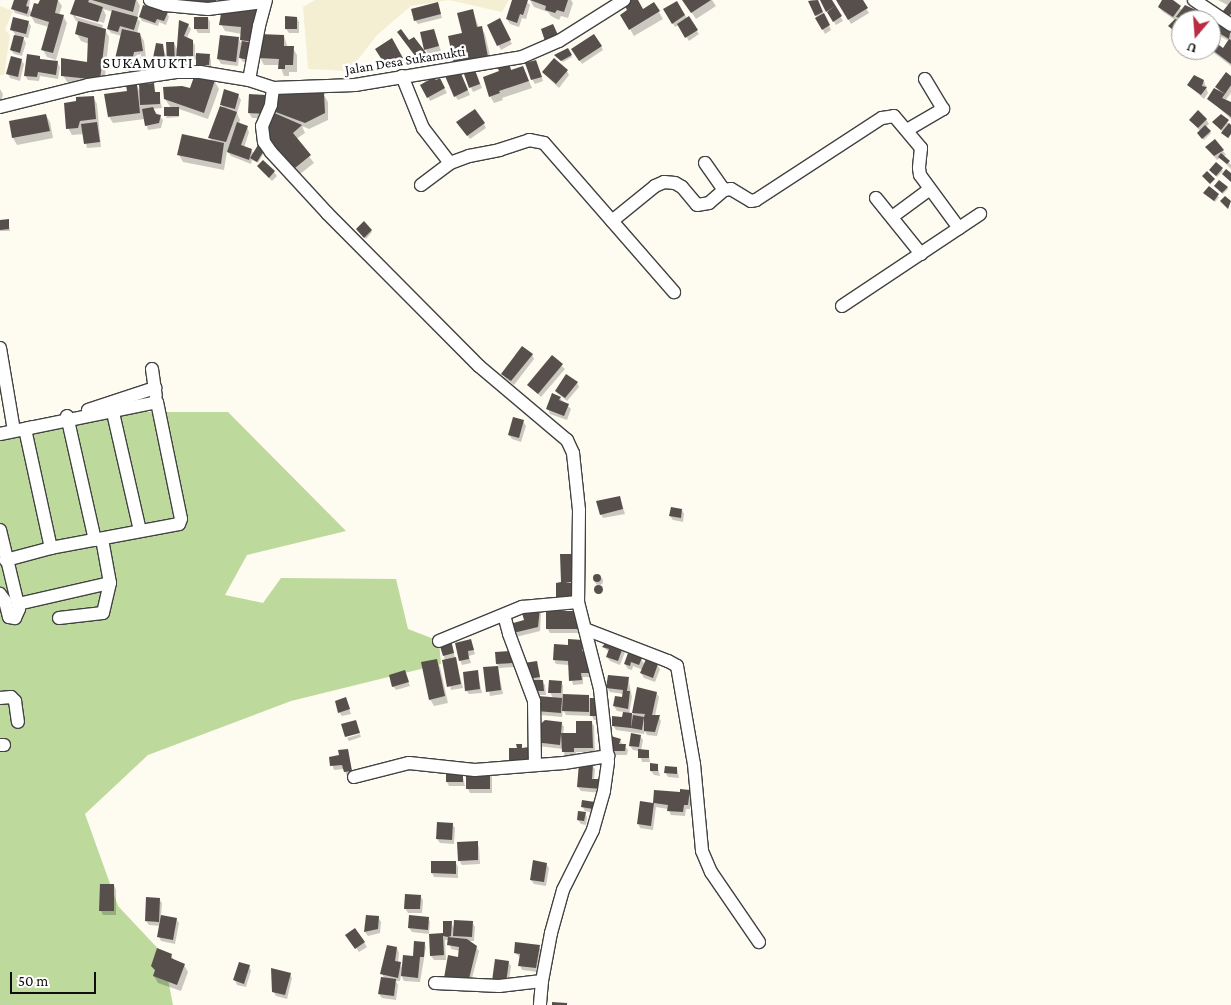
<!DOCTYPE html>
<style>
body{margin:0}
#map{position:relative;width:1231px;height:1005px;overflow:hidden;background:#fefbf1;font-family:"Crimson Pro",serif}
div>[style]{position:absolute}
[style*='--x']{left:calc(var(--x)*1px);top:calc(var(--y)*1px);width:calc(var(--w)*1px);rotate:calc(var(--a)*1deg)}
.farmland>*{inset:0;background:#f4eed2}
.forest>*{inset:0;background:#bdd99b}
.shadow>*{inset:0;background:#0003}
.round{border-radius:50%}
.building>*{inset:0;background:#574f4c}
.roads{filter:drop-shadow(1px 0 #424242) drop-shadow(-1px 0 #424242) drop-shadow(0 1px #424242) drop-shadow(0 -1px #424242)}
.minor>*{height:12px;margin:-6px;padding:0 6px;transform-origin:6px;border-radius:6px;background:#fff}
span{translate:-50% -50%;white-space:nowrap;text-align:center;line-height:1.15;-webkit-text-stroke:5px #fff;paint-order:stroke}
.street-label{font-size:14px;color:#0f0f0f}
.quarter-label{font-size:16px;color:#0f0f0f;letter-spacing:1px}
.north{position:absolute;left:1171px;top:10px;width:50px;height:50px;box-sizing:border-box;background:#fff;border:1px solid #9f9f9f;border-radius:50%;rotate:198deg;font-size:14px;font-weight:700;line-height:20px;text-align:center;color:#0f0f0f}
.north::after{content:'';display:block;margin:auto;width:18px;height:22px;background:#bb2b41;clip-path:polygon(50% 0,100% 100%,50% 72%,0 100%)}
.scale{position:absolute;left:10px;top:972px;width:86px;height:22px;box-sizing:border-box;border:2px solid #0f0f0f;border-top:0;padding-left:6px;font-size:15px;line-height:18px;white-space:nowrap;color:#0f0f0f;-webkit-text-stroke:4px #fff;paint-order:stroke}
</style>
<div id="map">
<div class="farmland">
<div style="clip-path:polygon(315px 0,509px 0,502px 12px,449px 0,411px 6px,377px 35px,349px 71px,308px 69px,303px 7px)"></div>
<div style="clip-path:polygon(0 6px,13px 11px,5px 30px,10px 35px,4px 75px,0 75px)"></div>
</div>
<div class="forest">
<div style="clip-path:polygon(74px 412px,228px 412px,346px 531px,247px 555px,225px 595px,263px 603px,281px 578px,396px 579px,408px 629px,439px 641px,441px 664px,291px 701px,148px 755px,85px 814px,118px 906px,163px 954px,173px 1005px,0 1005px,0 431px)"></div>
</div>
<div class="shadow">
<div style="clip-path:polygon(15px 0,30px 0,29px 8px,32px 14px,41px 0,58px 0,62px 6px,59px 15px,63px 16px,67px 23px,56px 60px,47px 57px,43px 50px,49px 27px,35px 23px,30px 14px,29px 17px,15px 13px,13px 9px)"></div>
<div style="clip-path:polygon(76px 0,137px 0,140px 6px,137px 18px,140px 22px,137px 33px,140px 34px,144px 41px,146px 58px,137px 59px,134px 73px,120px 69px,116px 62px,122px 36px,111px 33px,108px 29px,113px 12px,103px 9px,106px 15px,104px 23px,76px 14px,76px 17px,103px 25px,102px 29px,105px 30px,109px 37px,104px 86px,67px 82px,63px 75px,88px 63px,89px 44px,81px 41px,77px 34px,79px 22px,76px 21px,72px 14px)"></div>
<div style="clip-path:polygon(513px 0,525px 0,530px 5px,526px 19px,522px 18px,519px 27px,510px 24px,507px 19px)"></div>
<div style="clip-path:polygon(530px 0,571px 0,573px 3px,568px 18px,561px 16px,559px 20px,551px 16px,548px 12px,534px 7px)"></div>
<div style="clip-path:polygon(633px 0,636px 0,643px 11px,654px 4px,663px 19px,634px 36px,622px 15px,629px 11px)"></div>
<div style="clip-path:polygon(683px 0,712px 0,716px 6px,696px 19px)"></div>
<div style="clip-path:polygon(812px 0,817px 0,831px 30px,825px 34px,809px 1px)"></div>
<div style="clip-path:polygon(821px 0,831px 0,843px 21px,836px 25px)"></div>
<div style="clip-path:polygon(837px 0,861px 0,869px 13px,851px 24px)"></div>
<div style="clip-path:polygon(1164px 0,1171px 0,1182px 10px,1195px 11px,1197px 15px,1193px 20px,1181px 20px,1181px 37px,1170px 27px,1175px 20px,1162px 11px,1159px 7px)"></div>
<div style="clip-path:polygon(1218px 0,1231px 0,1230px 17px,1225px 13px,1229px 6px)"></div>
<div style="clip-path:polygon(676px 3px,699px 34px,689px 41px,679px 25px,675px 27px,665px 10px)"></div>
<div style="clip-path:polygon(439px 8px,442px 18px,418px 24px,415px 20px)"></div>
<div style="clip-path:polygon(223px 10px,259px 35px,284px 36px,288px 48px,293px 48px,297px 55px,297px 72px,289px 72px,289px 76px,284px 76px,280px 65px,264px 65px,260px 58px,258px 39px,252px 64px,243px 62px,239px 56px,238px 66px,221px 64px,218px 59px,221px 36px,238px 38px,241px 43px,242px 34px,225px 31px,221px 24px)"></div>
<div style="clip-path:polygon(473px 11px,479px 28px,481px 27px,485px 34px,492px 64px,463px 34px)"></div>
<div style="clip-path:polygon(167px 13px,169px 17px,166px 25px,159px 22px,158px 26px,142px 21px,140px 17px)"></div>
<div style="clip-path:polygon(208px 18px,210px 22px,210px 33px,198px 33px,195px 28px)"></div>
<div style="clip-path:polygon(297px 18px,299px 22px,299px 33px,289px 33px,286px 29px)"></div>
<div style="clip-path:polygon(28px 22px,31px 26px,28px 38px,22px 36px,26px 43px,22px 56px,14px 54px,11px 50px,15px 34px,11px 29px)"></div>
<div style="clip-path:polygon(502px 24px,512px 44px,501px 50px,488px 25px)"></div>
<div style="clip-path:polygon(188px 25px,191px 29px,187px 38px,192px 41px,195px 45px,195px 55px,209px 55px,211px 60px,211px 69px,199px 69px,197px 59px,189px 61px,189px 65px,180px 64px,176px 58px,177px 67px,170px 67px,167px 62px,165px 73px,155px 72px,153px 67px,162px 45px,168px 61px,174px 43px,178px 51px)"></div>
<div style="clip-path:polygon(1214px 29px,1231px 30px,1231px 66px,1210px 50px,1211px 40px,1224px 50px,1229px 41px,1216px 34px)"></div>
<div style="clip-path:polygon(434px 30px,441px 51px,428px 54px,426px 50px)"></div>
<div style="clip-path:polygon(401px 37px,409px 42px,414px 38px,429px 59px,422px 64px)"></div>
<div style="clip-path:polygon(391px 40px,405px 62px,399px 66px,394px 62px,388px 66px,377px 49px)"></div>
<div style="clip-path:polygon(1181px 41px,1181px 50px,1201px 50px,1195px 59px,1179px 50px,1176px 45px)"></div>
<div style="clip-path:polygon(601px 46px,603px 50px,582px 64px,575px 54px)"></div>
<div style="clip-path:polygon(567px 50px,572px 57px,563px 62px,557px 57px)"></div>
<div style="clip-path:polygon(39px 57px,41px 60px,57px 62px,60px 67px,58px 79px,40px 76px,39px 81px,28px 80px,25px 75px)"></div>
<div style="clip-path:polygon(21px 60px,24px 64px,20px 81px,10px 78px,8px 74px)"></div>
<div style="clip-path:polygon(507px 61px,512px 71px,523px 67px,532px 88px,502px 98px,503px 100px,494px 103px,490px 96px)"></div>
<div style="clip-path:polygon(536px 61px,543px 81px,535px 84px,532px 79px)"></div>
<div style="clip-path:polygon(567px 71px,569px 75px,559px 88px,543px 73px)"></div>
<div style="clip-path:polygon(196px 75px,215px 82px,219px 89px,208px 119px,179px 109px,179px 117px,166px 118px,171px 108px,165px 99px,191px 90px)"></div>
<div style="clip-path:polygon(461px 75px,470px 95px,458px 100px,455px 96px)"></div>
<div style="clip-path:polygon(465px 75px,477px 75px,482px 88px,473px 92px)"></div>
<div style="clip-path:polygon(1231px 77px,1231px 93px,1225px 101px,1231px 105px,1231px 119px,1209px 99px,1220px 93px,1217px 87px)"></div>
<div style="clip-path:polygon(440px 80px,447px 93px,430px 101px,422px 85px)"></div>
<div style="clip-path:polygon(1204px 81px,1208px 93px,1204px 99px,1188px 85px)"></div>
<div style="clip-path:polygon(136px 85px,141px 93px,153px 85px,156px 94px,159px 93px,162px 108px,153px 109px,163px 120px,161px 128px,148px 130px,145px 119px,113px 123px,109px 117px)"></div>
<div style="clip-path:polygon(0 89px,3px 94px,0 107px)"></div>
<div style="clip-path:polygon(238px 95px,241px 100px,237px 113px,240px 120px,239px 124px,247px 127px,249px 132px,244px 148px,251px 150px,254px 154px,258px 146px,265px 151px,258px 163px,252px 160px,251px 164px,231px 156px,227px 151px,224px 170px,183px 162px,179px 155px,212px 142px,210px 138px,224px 109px,222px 104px)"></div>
<div style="clip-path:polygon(250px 95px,267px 118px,252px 118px,249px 113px)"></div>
<div style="clip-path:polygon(324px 95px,328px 102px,328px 120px,309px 129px,302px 126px,305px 133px,296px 139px,314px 163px,295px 178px,274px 111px)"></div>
<div style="clip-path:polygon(93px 97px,97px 104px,101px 147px,87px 148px,84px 134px,72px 135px,68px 128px)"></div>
<div style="clip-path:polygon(46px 115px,50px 122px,53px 138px,17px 145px,13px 138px,10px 122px)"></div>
<div style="clip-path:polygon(1221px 116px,1231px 126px,1229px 139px,1215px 124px)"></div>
<div style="clip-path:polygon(1206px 119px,1209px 124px,1206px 127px,1211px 133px,1204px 140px,1199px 135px,1200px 131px,1190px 120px)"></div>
<div style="clip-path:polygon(484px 124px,486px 128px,470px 139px,461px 126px)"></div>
<div style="clip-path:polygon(1215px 141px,1223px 151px,1226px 155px,1223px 156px,1231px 165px,1231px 169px,1220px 158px,1217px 160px,1206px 147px)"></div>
<div style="clip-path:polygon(1216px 163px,1223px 171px,1217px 177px,1211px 172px)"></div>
<div style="clip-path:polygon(258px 167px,274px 172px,277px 176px,272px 181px)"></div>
<div style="clip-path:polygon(1215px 187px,1227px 188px,1228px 189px,1223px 194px)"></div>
<div style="clip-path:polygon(1209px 188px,1219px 197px,1215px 202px,1205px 194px)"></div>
<div style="clip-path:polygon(0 221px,8px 221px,10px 231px,0 231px)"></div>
<div style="clip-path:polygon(364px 223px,372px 232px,366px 239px,359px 231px)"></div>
<div style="clip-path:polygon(532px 354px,534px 359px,514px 385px,505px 378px,503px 374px)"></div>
<div style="clip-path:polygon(552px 357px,565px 369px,541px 397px,529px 385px)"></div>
<div style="clip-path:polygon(577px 383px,579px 387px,567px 401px,556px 392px)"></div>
<div style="clip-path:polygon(560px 398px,571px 409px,567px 420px,550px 414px,548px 409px)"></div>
<div style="clip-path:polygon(523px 421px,526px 426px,521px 442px,512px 439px,509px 435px)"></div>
<div style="clip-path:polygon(620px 497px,625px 514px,603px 518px,601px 514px)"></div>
<div style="clip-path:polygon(682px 510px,684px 514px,683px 522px,673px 520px,670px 516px)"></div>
<div class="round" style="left:595px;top:577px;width:8px;height:8px"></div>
<div style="clip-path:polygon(599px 587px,602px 593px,598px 594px,595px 588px)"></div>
<div style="clip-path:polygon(539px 610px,541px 614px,540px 631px,512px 638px,508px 626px,526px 621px)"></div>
<div style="clip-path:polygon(574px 612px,580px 633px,550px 633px,547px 628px)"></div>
<div style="clip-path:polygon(569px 640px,585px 646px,584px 653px,593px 677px,583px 677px,583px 684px,573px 685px,569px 665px,556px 664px,554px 660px,569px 646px)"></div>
<div style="clip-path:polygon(471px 641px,475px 654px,469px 656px,471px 663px,462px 665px,460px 660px)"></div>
<div style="clip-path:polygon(451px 642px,463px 688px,451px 690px,444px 656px)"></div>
<div style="clip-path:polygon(603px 647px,622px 648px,625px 652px,620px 665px,610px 661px,607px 657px,609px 652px)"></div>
<div style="clip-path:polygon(629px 654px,641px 659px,645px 665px,657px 665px,660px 669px,655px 682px,644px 678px,641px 673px,643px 670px,633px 666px,632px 670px,628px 669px,625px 664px)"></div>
<div style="clip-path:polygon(514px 656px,514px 667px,498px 668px,503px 694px,490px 696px,485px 668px,499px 667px,497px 664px)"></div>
<div style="clip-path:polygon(436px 660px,440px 667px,448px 703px,434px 706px,430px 699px)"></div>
<div style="clip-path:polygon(536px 662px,541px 681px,545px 685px,546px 695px,536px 695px,529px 679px)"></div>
<div style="clip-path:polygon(404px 671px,410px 686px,396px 690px,393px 686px)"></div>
<div style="clip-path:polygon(477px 671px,482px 693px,469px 694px,466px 690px)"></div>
<div style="clip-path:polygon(628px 678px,632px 697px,629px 714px,633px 714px,638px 689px,656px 693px,659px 697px,655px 716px,659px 717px,661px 721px,657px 736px,647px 735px,645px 731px,644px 734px,616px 730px,613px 725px,623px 719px,624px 712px,617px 711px,614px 706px,623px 699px,624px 694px,610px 692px,607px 688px)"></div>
<div style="clip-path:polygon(561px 682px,563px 686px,563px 696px,589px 697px,602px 720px,594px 720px,592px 716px,566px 715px,563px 710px,562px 717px,540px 715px,537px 711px,553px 698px,550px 692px)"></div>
<div style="clip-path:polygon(346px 699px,351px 714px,342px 716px,339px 712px)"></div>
<div style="clip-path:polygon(591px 722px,594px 726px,595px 752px,576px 752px,576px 756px,565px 756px,563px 749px,538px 746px,535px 742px,561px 723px,564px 727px,563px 735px,578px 734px)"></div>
<div style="clip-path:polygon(360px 734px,361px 737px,349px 741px,347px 738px)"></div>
<div style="clip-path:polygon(640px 736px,643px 740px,641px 751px,648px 751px,650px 762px,642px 762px,639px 751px,633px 750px,630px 746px)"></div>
<div style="clip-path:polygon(620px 741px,628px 750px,627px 755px,614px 755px,612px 750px)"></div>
<div style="clip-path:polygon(347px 750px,353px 775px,347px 776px,344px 769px,334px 770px,330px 758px,340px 756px)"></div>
<div style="clip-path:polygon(592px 765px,595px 769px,594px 780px,602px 793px,581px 791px,578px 787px)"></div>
<div style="clip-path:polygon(657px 765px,660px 776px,654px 775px,651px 771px)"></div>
<div style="clip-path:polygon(677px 768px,679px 778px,668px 777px,665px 772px)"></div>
<div style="clip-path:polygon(489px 772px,492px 777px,492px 793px,470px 793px,468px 789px)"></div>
<div style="clip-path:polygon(462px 773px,465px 786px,449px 786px,447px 782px)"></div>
<div style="clip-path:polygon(655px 791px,681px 793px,689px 791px,692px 795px,690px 809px,686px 809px,685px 816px,671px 815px,668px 809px,656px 807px,653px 830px,640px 828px,638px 823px,654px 804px)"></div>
<div style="clip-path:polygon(582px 806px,596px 808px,595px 813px,585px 811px)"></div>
<div style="clip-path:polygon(585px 813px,587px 817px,586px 825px,581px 824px,578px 820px)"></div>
<div style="clip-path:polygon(438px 823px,452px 824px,455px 828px,454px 844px,440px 843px,437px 839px)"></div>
<div style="clip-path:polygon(477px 843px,479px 847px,480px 864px,462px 865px,459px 860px)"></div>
<div style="clip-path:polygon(456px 863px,458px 867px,458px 878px,434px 877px,432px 873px)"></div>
<div style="clip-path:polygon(546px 864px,549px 868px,546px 886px,534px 884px,531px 880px)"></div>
<div style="clip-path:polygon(114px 885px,116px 890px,116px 915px,103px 915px,101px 911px)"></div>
<div style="clip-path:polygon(420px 896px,423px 900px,422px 913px,408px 913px,405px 908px)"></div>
<div style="clip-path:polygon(159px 899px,162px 903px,161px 916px,176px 919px,179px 923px,175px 944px,161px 941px,159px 937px,161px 926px,149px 925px,146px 921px)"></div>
<div style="clip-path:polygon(378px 917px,381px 922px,380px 933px,368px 936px,365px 932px)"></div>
<div style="clip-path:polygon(428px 918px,430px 922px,429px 934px,412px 932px,409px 928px)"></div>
<div style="clip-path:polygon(472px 922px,475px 927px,474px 941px,467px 941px,476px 947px,479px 951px,470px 986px,459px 958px,460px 951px,451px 949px,449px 940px,445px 940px,446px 960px,434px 960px,431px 956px,430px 935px,444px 934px,451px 923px,455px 930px)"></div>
<div style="clip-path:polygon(350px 939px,364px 942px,367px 947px,359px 952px)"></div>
<div style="clip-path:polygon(424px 943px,426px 947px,420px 982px,404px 981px,401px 975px,400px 981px,396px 981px,398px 985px,396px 1000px,382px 998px,379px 994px,384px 978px,382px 974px,397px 948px,399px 953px,398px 963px,403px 968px,414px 958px)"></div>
<div style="clip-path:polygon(539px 947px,542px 951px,538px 972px,522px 970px,520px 965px,521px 958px,515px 953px)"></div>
<div style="clip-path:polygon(171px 955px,175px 962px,184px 965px,188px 972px,181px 991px,158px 983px,154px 976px,156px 972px,152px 966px)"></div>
<div style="clip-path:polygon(508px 962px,511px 966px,508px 987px,494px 981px)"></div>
<div style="clip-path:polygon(249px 966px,251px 971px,246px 987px,237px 985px,235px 980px)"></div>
<div style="clip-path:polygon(290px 974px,292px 978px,287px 999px,276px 996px,273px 991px)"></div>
</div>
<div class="building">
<div style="clip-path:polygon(14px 0,28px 0,26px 6px,29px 7px,27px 14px,11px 9px)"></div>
<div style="clip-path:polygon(40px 0,58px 0,55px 13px,64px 15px,53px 53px,41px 50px,49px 22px,30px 16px,34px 3px,38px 4px)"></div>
<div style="clip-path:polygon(75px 0,89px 0,88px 2px,103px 7px,98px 22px,70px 14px)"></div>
<div style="clip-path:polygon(92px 0,136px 0,133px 12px)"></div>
<div style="clip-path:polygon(190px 0,216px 0,216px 7px,189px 5px)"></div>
<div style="clip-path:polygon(512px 0,528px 0,523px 15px,520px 14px,517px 23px,506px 19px)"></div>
<div style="clip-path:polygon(530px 0,568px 0,564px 12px,557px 10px,555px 13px,545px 10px,546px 6px)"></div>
<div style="clip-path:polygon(631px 0,638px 0,643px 9px,654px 2px,660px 11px,629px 30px,620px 15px,627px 10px,624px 4px)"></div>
<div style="clip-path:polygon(682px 0,711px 0,691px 13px)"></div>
<div style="clip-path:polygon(818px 0,823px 12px,815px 16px,808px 1px)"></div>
<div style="clip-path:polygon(820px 0,832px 0,842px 16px,833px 22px,827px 12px,835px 6px,826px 12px)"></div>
<div style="clip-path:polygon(836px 0,863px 0,868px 8px,848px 20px)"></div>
<div style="clip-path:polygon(1162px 0,1173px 0,1181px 6px,1173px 17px,1158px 7px)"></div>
<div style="clip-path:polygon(677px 1px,685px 15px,672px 24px,663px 9px)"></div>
<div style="clip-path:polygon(1231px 1px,1231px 14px,1229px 16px,1223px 11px)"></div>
<div style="clip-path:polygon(438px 2px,441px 14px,414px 21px,411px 9px)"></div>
<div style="clip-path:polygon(143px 5px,168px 12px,164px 21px,157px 19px,155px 23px,139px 17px)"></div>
<div style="clip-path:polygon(1185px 5px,1196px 10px,1188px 20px,1176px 17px)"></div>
<div style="clip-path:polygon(222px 8px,258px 8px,254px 42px,240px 40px,241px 27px,219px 25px)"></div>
<div style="clip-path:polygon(473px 9px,477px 27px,482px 26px,488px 57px,454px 64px,448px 36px,462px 33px,457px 13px)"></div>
<div style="clip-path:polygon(112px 10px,138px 17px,134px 30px,120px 26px,118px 32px,107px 29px)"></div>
<div style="clip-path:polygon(824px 13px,830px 25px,822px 30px,815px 18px)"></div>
<div style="clip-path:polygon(285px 16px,297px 17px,297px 29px,285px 29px)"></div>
<div style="clip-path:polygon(689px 16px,698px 30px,685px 38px,677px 24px)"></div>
<div style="clip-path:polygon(13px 17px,29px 21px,26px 34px,10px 30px)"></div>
<div style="clip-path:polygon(194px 17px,208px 17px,208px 29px,194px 29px)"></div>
<div style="clip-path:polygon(500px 18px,511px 40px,497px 46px,487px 25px)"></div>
<div style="clip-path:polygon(1175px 19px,1181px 21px,1181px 36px,1168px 26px)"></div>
<div style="clip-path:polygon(179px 20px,189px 24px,184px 36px,193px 40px,193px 56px,187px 57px,187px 61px,176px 60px)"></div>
<div style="clip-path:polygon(1219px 20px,1231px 28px,1229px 39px,1231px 40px,1231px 64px,1211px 49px,1211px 39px,1223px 48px,1229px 39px,1212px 29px)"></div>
<div style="clip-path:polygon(78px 21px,106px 29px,100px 80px,61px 76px,61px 58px,87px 62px,88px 38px,75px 34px)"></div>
<div style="clip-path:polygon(553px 24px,558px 35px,545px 41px,541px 29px)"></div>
<div style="clip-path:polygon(122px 29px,140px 33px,143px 51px,134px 52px,131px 66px,114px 63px)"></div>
<div style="clip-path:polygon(401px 29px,409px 40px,414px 37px,427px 54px,419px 61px,397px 32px)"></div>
<div style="clip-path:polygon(434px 29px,439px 46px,424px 50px,420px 32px)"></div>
<div style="clip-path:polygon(259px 34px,284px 35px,284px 46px,294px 46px,293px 65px,285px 65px,285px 69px,278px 69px,279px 59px,258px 58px)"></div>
<div style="clip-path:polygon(594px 34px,602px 46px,579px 61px,571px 49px)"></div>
<div style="clip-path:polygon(14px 35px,24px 37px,20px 53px,10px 50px)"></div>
<div style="clip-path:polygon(220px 35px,239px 37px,236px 62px,217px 59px)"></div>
<div style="clip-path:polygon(392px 38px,403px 58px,396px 62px,391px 59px,384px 63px,375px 49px)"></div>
<div style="clip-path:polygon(1181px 39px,1181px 49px,1175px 45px)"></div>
<div style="clip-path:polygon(242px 41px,253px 43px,250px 60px,239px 58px)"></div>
<div style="clip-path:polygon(166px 42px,174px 42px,175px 63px,167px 63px)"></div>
<div style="clip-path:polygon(156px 43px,163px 44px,165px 60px,163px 70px,151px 68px)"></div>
<div style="clip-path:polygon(568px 48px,572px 55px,561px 61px,554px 55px)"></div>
<div style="clip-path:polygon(1183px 50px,1196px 50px,1192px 56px)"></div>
<div style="clip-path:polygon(196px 53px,210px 54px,209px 65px,196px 65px)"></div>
<div style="clip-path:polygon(27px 54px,40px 56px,40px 59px,58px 61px,56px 75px,38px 72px,37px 77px,24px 76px)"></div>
<div style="clip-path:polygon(11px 56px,22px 59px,18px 77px,6px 74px)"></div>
<div style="clip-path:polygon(554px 58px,568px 70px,556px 84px,542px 72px)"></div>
<div style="clip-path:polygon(508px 60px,511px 70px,523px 66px,529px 81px,499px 91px,500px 93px,489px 97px,483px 77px,499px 71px,496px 64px)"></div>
<div style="clip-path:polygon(536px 60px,542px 77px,531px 80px,525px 63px)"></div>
<div style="clip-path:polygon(459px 69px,468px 90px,454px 97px,445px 76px)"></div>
<div style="clip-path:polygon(475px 70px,480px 84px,469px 88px,464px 74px)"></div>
<div style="clip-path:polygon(1226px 72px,1231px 76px,1231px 85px,1225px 94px,1215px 87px)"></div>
<div style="clip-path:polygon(195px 74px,215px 80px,204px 113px,164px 99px,163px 87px,182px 86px,190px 88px)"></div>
<div style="clip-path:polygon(1194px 75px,1204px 80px,1202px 86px,1207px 87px,1201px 95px,1187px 85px)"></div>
<div style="clip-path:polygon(434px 77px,436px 80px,440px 78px,445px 88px,427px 98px,420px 85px)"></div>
<div style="clip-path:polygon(154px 83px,155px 92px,160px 92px,160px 104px,140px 105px,139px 84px)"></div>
<div style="clip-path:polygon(137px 84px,140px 113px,108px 117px,104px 94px,127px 91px,126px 85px)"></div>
<div style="clip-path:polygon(1214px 88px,1225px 94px,1222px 98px,1231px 102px,1231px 117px,1207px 99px)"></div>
<div style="clip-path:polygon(224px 89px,239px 94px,235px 109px,220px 105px)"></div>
<div style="clip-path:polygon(324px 93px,325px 113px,305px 123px,273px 111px,276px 94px)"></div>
<div style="clip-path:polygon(249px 94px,266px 95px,265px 114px,248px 113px)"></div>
<div style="clip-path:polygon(94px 96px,96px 119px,80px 121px,78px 128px,66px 129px,64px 103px,76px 101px,76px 97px)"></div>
<div style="clip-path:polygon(220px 106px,237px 112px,226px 142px,208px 138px)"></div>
<div style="clip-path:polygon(153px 107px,156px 114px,161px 115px,159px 123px,145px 126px,142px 109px)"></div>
<div style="clip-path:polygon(164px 107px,179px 107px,179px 116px,164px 116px)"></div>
<div style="clip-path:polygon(475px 109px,485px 123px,467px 136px,456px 122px)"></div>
<div style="clip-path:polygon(1198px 110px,1207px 119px,1198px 128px,1189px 120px)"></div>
<div style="clip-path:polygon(272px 112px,302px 125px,293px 133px,311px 155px,290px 172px,263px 129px)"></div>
<div style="clip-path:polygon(46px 114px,50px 131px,12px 138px,9px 121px)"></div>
<div style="clip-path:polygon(1221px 114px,1229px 120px,1221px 130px,1212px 122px)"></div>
<div style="clip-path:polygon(97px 122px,100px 142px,84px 144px,81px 124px)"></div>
<div style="clip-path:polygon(237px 122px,248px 126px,241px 145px,252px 149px,249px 160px,227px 152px)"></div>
<div style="clip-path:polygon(1229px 123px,1231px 125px,1231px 134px,1228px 138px,1221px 133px)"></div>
<div style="clip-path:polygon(1205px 125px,1211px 131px,1202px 139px,1197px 133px)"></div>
<div style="clip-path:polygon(182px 134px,224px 143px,221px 164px,177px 155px)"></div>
<div style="clip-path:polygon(1215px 139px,1224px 150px,1214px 156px,1205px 147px)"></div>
<div style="clip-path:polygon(258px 145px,265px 149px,257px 162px,250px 158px)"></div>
<div style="clip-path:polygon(1221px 153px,1230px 161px,1227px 164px,1218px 157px)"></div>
<div style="clip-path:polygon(263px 160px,275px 171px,269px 178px,257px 166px)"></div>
<div style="clip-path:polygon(1216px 162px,1223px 168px,1216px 176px,1209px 170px)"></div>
<div style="clip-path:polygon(1226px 169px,1231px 173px,1231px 182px,1222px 174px)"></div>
<div style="clip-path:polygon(1207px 171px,1215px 179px,1210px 184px,1202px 176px)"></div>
<div style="clip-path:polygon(1219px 180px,1228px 187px,1222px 193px,1214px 186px)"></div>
<div style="clip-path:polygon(1209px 186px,1219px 194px,1214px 201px,1203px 193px)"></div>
<div style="clip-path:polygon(1225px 196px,1231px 201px,1228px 209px,1220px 201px)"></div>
<div style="clip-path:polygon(9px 219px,9px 229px,0 230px,0 220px)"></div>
<div style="clip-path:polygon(364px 221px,372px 230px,364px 238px,356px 229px)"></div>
<div style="clip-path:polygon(522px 346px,533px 354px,511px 381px,501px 374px)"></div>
<div style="clip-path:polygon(552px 355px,563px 364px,538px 394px,527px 385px)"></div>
<div style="clip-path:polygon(566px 374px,578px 382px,565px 398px,555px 391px)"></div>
<div style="clip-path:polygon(552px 393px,561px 397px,559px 400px,569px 404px,564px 416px,546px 409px)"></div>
<div style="clip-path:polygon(513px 417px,524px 420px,519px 438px,508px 435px)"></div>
<div style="clip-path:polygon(620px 496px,623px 509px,600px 515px,596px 501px)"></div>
<div style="clip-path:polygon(671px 507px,682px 509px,681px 518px,669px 516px)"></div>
<div style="clip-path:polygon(560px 554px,577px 554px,577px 582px,565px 582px,573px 583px,573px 600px,556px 600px,556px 583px,561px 582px)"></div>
<div class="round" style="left:593px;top:574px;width:8px;height:8px"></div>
<div class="round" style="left:593.5px;top:584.5px;width:9px;height:9px"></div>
<div style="clip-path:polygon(540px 608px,538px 627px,509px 634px,506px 625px,524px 620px,522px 613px)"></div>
<div style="clip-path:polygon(546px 611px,575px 611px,579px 629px,546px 629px)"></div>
<div style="clip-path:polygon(471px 639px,474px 650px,468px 651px,469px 659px,459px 661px,455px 643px)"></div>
<div style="clip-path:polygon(568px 639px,583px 640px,582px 651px,586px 652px,586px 661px,591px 660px,591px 673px,581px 673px,582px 680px,569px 681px,568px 661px,553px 660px,554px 644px,568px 645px)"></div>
<div style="clip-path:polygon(451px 640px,454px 653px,443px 656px,439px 643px)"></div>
<div style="clip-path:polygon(607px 641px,623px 647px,618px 661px,606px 657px,609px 649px,602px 647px)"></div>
<div style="clip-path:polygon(512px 651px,513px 663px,496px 664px,495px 652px)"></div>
<div style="clip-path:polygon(628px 653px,642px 658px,639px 665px,631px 662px,630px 666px,624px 664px)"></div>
<div style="clip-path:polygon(456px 657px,461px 684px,447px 687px,442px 660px)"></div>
<div style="clip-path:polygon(437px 659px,445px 696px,429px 700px,421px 662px)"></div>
<div style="clip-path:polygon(646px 659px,658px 664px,653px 678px,640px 673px)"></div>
<div style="clip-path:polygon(537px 661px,540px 677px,528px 679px,524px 663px)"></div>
<div style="clip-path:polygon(498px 666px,501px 690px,486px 692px,483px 667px)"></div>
<div style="clip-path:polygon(405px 670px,409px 682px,392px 687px,389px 675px)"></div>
<div style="clip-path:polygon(478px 670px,480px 689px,465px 691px,463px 672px)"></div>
<div style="clip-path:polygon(608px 675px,629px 677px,627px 691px,630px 691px,628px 709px,613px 706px,615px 696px,622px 697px,623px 690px,606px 688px)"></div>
<div style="clip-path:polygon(532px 680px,543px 680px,544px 691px,533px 691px)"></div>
<div style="clip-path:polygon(549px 680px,562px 681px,561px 693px,548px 693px)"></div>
<div style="clip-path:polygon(637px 687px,657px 692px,652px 715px,660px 715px,655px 732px,644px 731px,644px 717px,642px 730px,631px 728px,633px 715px,644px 717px,645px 714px,632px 713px)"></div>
<div style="clip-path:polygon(563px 694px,589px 695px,589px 712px,562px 711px)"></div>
<div style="clip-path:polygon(538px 696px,562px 698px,561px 713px,536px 711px)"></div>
<div style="clip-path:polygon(346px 697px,350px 709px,338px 713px,335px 701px)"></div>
<div style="clip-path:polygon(590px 698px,601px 698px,601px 716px,590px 716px)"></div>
<div style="clip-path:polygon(623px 712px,632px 713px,631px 728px,612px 726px,612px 716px,622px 717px)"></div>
<div style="clip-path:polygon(356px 720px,360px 733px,345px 737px,341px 724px)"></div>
<div style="clip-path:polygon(545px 720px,562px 722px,560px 745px,534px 742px,535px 729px)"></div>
<div style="clip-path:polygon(576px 721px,592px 721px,593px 748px,574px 748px,574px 752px,562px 752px,561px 733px,576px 733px)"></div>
<div style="clip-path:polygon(631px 733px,641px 735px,639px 747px,629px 746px)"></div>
<div style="clip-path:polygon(611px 736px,621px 739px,619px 744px,626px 744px,625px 751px,610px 751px)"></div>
<div style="clip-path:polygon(516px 744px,522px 744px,522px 748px,529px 747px,529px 760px,509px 760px,509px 748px,517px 748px)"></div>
<div style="clip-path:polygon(348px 749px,352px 771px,344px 772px,342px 765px,330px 766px,329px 757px,339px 755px,338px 750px)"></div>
<div style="clip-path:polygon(638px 749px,649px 750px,649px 758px,638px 758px)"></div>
<div style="clip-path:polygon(579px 763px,593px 764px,592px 779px,601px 779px,601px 789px,577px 787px)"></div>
<div style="clip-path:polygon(650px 763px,658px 764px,658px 771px,650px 771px)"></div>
<div style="clip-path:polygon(665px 766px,677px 767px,677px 774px,664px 773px)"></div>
<div style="clip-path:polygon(446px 771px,463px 771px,463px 782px,446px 782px)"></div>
<div style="clip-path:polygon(466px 771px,490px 771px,490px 789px,466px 789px)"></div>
<div style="clip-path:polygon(680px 789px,690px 790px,688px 805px,684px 805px,683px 812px,667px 811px,668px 805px,654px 803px,651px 826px,637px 824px,640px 801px,653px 803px,654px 790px,680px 792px)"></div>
<div style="clip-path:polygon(582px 800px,595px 802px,593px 809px,581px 807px)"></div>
<div style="clip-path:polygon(578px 811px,586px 812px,584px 821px,577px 820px)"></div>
<div style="clip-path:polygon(437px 822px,453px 823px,452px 840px,436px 839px)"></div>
<div style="clip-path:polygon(478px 841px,478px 860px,458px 861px,457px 842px)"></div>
<div style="clip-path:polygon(533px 860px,547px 863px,544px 882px,530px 880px)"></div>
<div style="clip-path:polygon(431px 861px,456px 861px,456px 874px,431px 873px)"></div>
<div style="clip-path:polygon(100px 884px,114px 884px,114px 911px,99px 911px)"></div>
<div style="clip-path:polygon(405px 894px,421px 895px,420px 909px,404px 909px)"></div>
<div style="clip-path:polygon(146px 897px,160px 898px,159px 922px,145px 921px)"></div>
<div style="clip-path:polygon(161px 915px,177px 918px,173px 940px,157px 937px)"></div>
<div style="clip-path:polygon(366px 915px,379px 916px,378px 929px,364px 932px)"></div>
<div style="clip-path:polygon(409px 915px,429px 917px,428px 930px,408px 928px)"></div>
<div style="clip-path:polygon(454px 920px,473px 921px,472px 937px,453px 936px)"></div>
<div style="clip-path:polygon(443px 921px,452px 921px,451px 936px,448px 937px,467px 939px,477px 946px,468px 983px,444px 978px,448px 955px,458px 957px,459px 947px,447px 945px,448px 937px,443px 936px,444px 955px,430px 956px,429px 934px,443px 933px)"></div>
<div style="clip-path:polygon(355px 928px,365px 942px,355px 949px,345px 935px)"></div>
<div style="clip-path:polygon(414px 941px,425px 942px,424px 957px,420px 957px,418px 978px,401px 976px,403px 955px,413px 956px)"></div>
<div style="clip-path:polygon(515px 942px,540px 945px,536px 968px,518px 966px,520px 954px,514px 953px)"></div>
<div style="clip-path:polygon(387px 945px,397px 947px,395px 961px,401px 962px,398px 978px,380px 974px)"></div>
<div style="clip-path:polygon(157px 948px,172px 954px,171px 958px,185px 964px,177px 985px,153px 976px,155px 970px,151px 966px)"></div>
<div style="clip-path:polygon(495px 959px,509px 961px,506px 983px,492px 981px)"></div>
<div style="clip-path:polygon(239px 962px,250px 965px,244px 984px,233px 980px)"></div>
<div style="clip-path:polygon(271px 968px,291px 973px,285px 995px,272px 992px)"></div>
<div style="clip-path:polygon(381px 977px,396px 979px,394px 996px,378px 994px)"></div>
<div style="clip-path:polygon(552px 1002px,567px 1003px,567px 1005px,552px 1005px)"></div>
</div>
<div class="roads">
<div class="minor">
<div style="--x:150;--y:0;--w:16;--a:18"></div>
<div style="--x:165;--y:5;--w:43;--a:5.3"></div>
<div style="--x:208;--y:9;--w:56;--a:-7.1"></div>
<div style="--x:1194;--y:0;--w:45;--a:34"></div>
<div style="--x:402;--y:76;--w:56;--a:68"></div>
<div style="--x:423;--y:128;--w:44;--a:52.4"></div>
<div style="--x:450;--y:163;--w:20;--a:-20"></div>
<div style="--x:469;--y:156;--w:31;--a:-11"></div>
<div style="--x:499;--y:150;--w:32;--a:-18"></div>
<div style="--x:529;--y:140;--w:15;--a:11"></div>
<div style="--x:544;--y:143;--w:198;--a:48.9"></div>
<div style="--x:249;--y:80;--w:55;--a:-79.5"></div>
<div style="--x:259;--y:26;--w:27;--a:-75"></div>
<div style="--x:273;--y:88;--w:17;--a:97"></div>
<div style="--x:271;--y:105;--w:23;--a:113"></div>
<div style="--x:262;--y:126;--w:16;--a:83"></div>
<div style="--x:264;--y:142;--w:12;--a:55"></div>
<div style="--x:271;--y:152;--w:83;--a:47.4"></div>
<div style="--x:327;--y:213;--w:216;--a:45.2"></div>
<div style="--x:479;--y:366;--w:115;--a:40.1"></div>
<div style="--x:567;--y:440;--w:14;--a:65"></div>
<div style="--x:573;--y:453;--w:57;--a:84"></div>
<div style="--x:579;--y:510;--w:92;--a:90.6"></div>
<div style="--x:578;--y:602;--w:90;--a:75.8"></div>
<div style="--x:600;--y:689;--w:73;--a:83.7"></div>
<div style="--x:608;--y:762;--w:29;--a:98"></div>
<div style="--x:604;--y:791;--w:41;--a:105.8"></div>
<div style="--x:593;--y:830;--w:67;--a:116.6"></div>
<div style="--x:563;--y:890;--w:45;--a:105.6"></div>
<div style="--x:551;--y:933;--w:49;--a:100.6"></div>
<div style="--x:542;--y:981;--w:24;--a:95"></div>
<div style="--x:0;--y:107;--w:91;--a:-14"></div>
<div style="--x:88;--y:85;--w:89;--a:-8.4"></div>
<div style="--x:176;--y:72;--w:24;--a:0"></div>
<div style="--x:200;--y:72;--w:50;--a:9.3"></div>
<div style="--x:249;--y:80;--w:25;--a:18"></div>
<div style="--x:273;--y:88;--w:82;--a:-2.1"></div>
<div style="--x:355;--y:85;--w:169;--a:-9.5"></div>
<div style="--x:522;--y:57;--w:40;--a:-23.4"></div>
<div style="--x:559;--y:41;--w:77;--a:-32.2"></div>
<div style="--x:907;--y:130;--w:42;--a:-30.3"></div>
<div style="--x:943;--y:109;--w:35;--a:-121"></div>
<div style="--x:705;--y:163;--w:33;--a:55"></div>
<div style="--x:421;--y:185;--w:36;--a:-37"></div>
<div style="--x:876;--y:198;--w:72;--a:51.2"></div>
<div style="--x:892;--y:217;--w:47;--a:-36.4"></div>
<div style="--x:612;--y:221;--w:55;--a:-39.1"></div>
<div style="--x:655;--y:186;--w:10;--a:-24"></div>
<div style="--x:664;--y:182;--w:11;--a:5"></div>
<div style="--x:675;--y:183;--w:8;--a:30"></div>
<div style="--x:682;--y:187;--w:23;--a:50"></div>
<div style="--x:697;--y:205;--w:12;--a:-9"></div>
<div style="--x:709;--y:203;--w:20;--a:-41"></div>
<div style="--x:724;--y:190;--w:7;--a:-8"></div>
<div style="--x:731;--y:189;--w:23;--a:31"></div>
<div style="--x:751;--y:201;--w:5;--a:-11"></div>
<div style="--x:756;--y:200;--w:150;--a:-33.1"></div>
<div style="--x:882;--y:118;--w:12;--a:-9"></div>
<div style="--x:894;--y:116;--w:42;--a:49.8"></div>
<div style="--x:921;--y:148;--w:20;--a:96"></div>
<div style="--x:919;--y:168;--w:7;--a:82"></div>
<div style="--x:920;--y:175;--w:66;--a:53.7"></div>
<div style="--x:842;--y:306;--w:166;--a:-33.7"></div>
<div style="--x:0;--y:348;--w:84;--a:80.4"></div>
<div style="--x:152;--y:369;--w:27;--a:82"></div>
<div style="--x:111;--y:404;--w:130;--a:77.1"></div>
<div style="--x:88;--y:410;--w:71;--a:-18.2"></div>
<div style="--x:67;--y:416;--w:127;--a:77.3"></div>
<div style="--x:33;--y:427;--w:8;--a:166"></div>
<div style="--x:25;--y:429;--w:122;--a:77.7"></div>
<div style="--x:0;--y:434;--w:160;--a:-11.5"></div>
<div style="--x:157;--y:402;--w:119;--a:78.4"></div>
<div style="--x:181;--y:519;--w:5;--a:112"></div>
<div style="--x:179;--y:524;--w:130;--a:169.4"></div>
<div style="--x:51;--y:548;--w:47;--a:165.1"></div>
<div style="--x:0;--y:530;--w:81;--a:76.5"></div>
<div style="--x:19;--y:609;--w:10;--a:114"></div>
<div style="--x:15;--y:618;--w:6;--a:-171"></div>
<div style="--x:9;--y:617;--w:16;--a:-104"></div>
<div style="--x:5;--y:601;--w:9;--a:-126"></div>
<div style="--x:18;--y:604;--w:94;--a:-12.9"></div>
<div style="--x:504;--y:615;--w:20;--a:75"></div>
<div style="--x:509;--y:634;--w:72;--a:69.5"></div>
<div style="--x:534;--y:701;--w:63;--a:89.1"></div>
<div style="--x:59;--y:618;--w:44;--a:-6.5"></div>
<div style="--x:103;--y:613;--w:31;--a:-77"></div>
<div style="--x:110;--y:583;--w:45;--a:-100.3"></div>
<div style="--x:585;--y:629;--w:89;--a:21.1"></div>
<div style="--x:668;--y:661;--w:10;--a:29"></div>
<div style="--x:677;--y:666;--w:99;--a:80.2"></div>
<div style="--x:694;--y:764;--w:87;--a:84.7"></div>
<div style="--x:702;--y:851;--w:23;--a:67"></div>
<div style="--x:711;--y:872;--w:85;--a:55.6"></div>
<div style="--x:439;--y:641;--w:90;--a:-22.3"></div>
<div style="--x:522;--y:607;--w:56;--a:-5.1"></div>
<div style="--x:0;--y:698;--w:11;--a:-5"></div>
<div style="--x:11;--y:697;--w:6;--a:45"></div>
<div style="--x:15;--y:701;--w:21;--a:82"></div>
<div style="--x:0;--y:745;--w:4;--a:0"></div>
<div style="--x:354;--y:777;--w:57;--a:-14.3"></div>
<div style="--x:409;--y:763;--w:66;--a:6.1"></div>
<div style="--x:475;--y:770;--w:89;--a:-4.5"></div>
<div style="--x:564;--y:763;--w:45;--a:-9"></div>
<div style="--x:435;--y:983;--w:64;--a:2.7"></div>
<div style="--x:499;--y:986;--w:43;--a:-6.6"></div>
</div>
</div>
<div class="street-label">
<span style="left:405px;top:60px;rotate:-9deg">Jalan Desa Sukamukti</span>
</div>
<div class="quarter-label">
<span style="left:148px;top:63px">SUKAMUKTI</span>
</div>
<div class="north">U</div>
<div class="scale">50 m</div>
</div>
